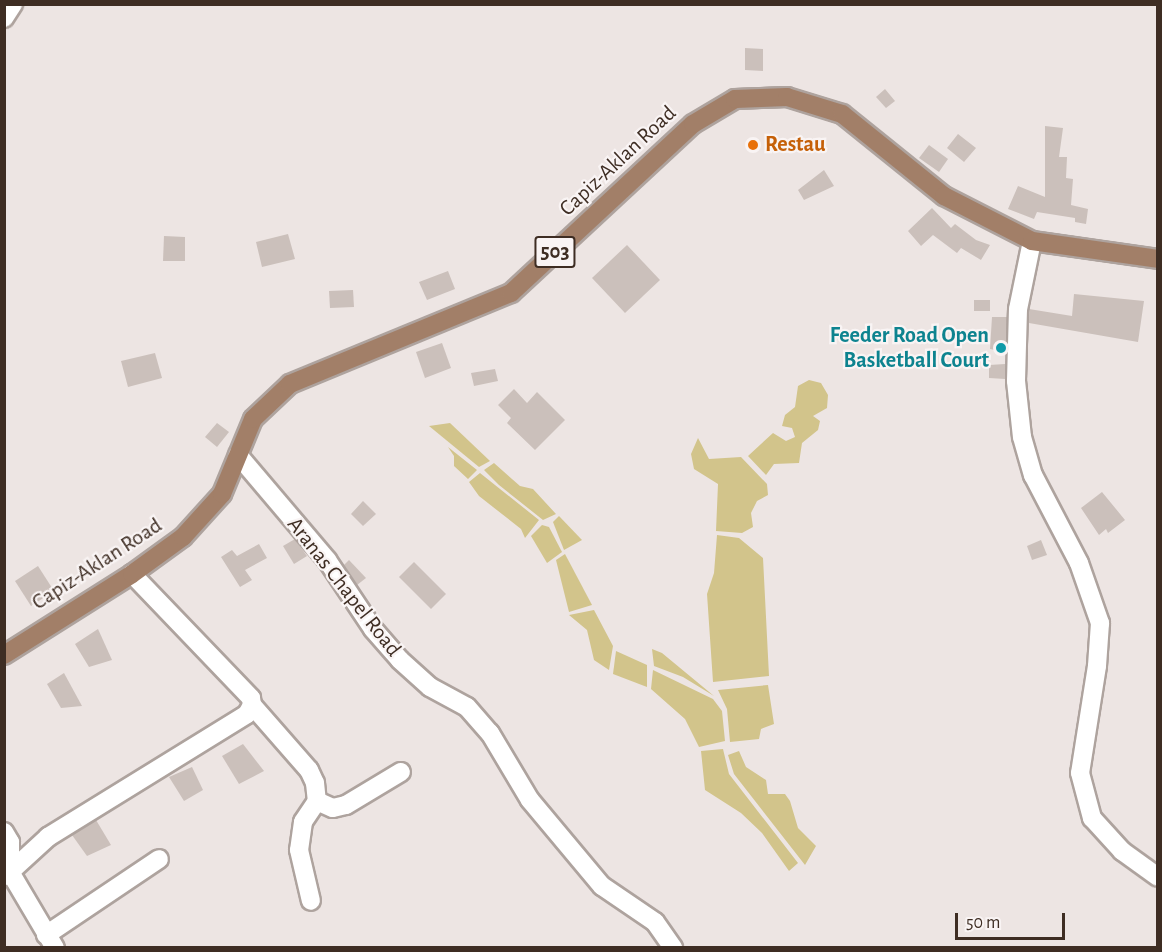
<!DOCTYPE html>
<style>
body{margin:0}
#map{position:relative;width:1162px;height:952px;overflow:hidden;background:#ede5e3;font-family:"Alegreya Sans",sans-serif}
div>[style]{position:absolute}
[style*='--x']{left:calc(var(--x)*1px);top:calc(var(--y)*1px);width:calc(var(--w)*1px);rotate:calc(var(--a)*1deg)}
.water>*{inset:0;background:#d2c48b}
.building>*{inset:0;background:#cbc0bb}
.roads{filter:drop-shadow(2px 0 #aea39e) drop-shadow(-2px 0 #aea39e) drop-shadow(0 2px #aea39e) drop-shadow(0 -2px #aea39e)}
.minor>*{height:18px;margin:-9px;padding:0 9px;transform-origin:9px;border-radius:9px;background:#fff}
.major>*{height:18px;margin:-9px;padding:0 9px;transform-origin:9px;border-radius:9px;background:#a27f68}
.dots>*{width:16px;height:16px;translate:-50% -50%;box-sizing:border-box;border:3px solid #f9f4f4;border-radius:50%}
span{translate:-50% -50%;white-space:nowrap;text-align:center;line-height:1.15;-webkit-text-stroke:4.5px #f9f4f4;paint-order:stroke}
.shield-label span{padding:2px 4px;background:#f9f4f4;border:2px solid;border-radius:4px;-webkit-text-stroke-width:0}
.shield-label{font-size:21px;color:#3e2d23;font-weight:700}
.food-label{font-size:22px;color:#c56008;font-weight:700}
.left{translate:0 -50%;text-align:left}
.street-label{font-size:22px;color:#3e2d23}
.culture-label{font-size:22px;color:#0d838f;font-weight:700}
.right{translate:-100% -50%;text-align:right}
.frame{position:absolute;inset:0;border:6px solid #3e2d23;pointer-events:none}
.scale{position:absolute;left:955px;top:913px;width:110px;height:27px;box-sizing:border-box;border:3px solid #3e2d23;border-top:0;padding-left:8px;font-size:18px;line-height:21px;white-space:nowrap;color:#3e2d23;-webkit-text-stroke:4px #f9f4f4;paint-order:stroke}
</style>
<div id="map">
<div class="water">
<div style="clip-path:polygon(809px 380px,821px 383px,828px 395px,827px 408px,813px 416px,820px 421px,818px 430px,802px 443px,799px 463px,774px 464px,766px 475px,748px 456px,773px 433px,786px 441px,795px 437px,792px 428px,782px 426px,785px 415px,795px 407px,798px 386px)"></div>
<div style="clip-path:polygon(450px 423px,490px 461px,479px 467px,429px 426px)"></div>
<div style="clip-path:polygon(698px 438px,709px 459px,741px 457px,767px 484px,768px 495px,757px 501px,751px 513px,753px 527px,742px 533px,716px 531px,718px 484px,694px 469px,691px 454px)"></div>
<div style="clip-path:polygon(448px 447px,477px 470px,468px 479px,454px 466px,454px 456px)"></div>
<div style="clip-path:polygon(494px 463px,520px 486px,533px 489px,556px 514px,543px 520px,499px 485px,484px 470px)"></div>
<div style="clip-path:polygon(480px 473px,539px 520px,525px 538px,521px 529px,479px 496px,469px 482px)"></div>
<div style="clip-path:polygon(559px 516px,582px 540px,564px 550px,553px 522px)"></div>
<div style="clip-path:polygon(542px 525px,549px 527px,562px 552px,547px 563px,531px 536px)"></div>
<div style="clip-path:polygon(717px 535px,739px 538px,763px 558px,769px 676px,713px 682px,707px 594px,714px 573px)"></div>
<div style="clip-path:polygon(565px 554px,592px 605px,569px 612px,556px 560px)"></div>
<div style="clip-path:polygon(594px 610px,613px 646px,609px 670px,594px 660px,587px 630px,569px 615px)"></div>
<div style="clip-path:polygon(652px 649px,662px 653px,714px 696px,683px 677px,654px 666px)"></div>
<div style="clip-path:polygon(616px 651px,647px 665px,647px 687px,613px 674px)"></div>
<div style="clip-path:polygon(653px 670px,713px 699px,722px 711px,725px 741px,699px 747px,685px 719px,651px 689px)"></div>
<div style="clip-path:polygon(768px 685px,774px 724px,761px 729px,759px 739px,730px 742px,727px 709px,718px 690px)"></div>
<div style="clip-path:polygon(723px 749px,729px 774px,798px 863px,789px 871px,762px 833px,741px 813px,705px 790px,701px 751px)"></div>
<div style="clip-path:polygon(739px 751px,746px 767px,766px 780px,768px 794px,785px 794px,790px 801px,798px 828px,816px 846px,805px 865px,734px 774px,728px 755px)"></div>
</div>
<div class="building">
<div style="clip-path:polygon(745px 48px,763px 49px,763px 71px,745px 70px)"></div>
<div style="clip-path:polygon(885px 89px,895px 101px,886px 108px,876px 97px)"></div>
<div style="clip-path:polygon(1045px 126px,1063px 128px,1059px 157px,1067px 157px,1066px 178px,1073px 179px,1071px 205px,1088px 209px,1086px 224px,1075px 222px,1075px 218px,1037px 212px,1034px 219px,1008px 209px,1018px 186px,1045px 197px)"></div>
<div style="clip-path:polygon(958px 134px,976px 148px,964px 162px,947px 148px)"></div>
<div style="clip-path:polygon(929px 145px,948px 159px,939px 172px,919px 158px)"></div>
<div style="clip-path:polygon(824px 170px,834px 186px,804px 200px,798px 190px)"></div>
<div style="clip-path:polygon(932px 208px,951px 228px,955px 224px,976px 240px,990px 245px,981px 260px,961px 248px,957px 253px,933px 235px,921px 246px,908px 231px)"></div>
<div style="clip-path:polygon(288px 234px,295px 259px,262px 267px,256px 242px)"></div>
<div style="clip-path:polygon(164px 236px,185px 237px,185px 261px,163px 261px)"></div>
<div style="clip-path:polygon(627px 245px,660px 280px,625px 313px,592px 278px)"></div>
<div style="clip-path:polygon(448px 271px,455px 289px,427px 300px,419px 282px)"></div>
<div style="clip-path:polygon(353px 290px,354px 307px,330px 308px,329px 291px)"></div>
<div style="clip-path:polygon(1074px 294px,1144px 301px,1138px 342px,1029px 323px,1029px 309px,1072px 316px)"></div>
<div style="clip-path:polygon(974px 300px,990px 300px,990px 311px,974px 311px)"></div>
<div style="clip-path:polygon(992px 317px,1007px 317px,1006px 352px,990px 349px)"></div>
<div style="clip-path:polygon(442px 343px,451px 368px,425px 378px,416px 352px)"></div>
<div style="clip-path:polygon(155px 353px,162px 378px,128px 387px,121px 361px)"></div>
<div style="clip-path:polygon(1005px 364px,1005px 379px,989px 378px,989px 365px)"></div>
<div style="clip-path:polygon(495px 369px,498px 381px,474px 386px,471px 373px)"></div>
<div style="clip-path:polygon(514px 389px,527px 403px,537px 392px,565px 420px,535px 450px,507px 423px,511px 418px,498px 405px)"></div>
<div style="clip-path:polygon(217px 423px,229px 432px,217px 447px,205px 437px)"></div>
<div style="clip-path:polygon(1102px 492px,1125px 520px,1108px 533px,1106px 529px,1099px 535px,1081px 508px)"></div>
<div style="clip-path:polygon(363px 501px,376px 514px,363px 526px,351px 514px)"></div>
<div style="clip-path:polygon(295px 539px,307px 556px,294px 564px,283px 546px)"></div>
<div style="clip-path:polygon(1041px 540px,1047px 555px,1032px 560px,1027px 546px)"></div>
<div style="clip-path:polygon(259px 544px,267px 558px,245px 570px,252px 580px,240px 587px,221px 557px,232px 550px,237px 556px)"></div>
<div style="clip-path:polygon(349px 560px,366px 578px,357px 585px,344px 565px)"></div>
<div style="clip-path:polygon(414px 562px,446px 594px,431px 609px,399px 577px)"></div>
<div style="clip-path:polygon(38px 566px,54px 591px,31px 606px,15px 581px)"></div>
<div style="clip-path:polygon(98px 629px,112px 660px,89px 667px,75px 644px)"></div>
<div style="clip-path:polygon(64px 673px,82px 706px,61px 708px,47px 684px)"></div>
<div style="clip-path:polygon(243px 744px,264px 771px,239px 784px,222px 756px)"></div>
<div style="clip-path:polygon(192px 767px,203px 790px,184px 801px,169px 777px)"></div>
<div style="clip-path:polygon(96px 820px,111px 845px,87px 856px,72px 835px)"></div>
</div>
<div class="roads">
<div class="minor">
<div style="--x:4;--y:18;--w:17;--a:-57"></div>
<div style="--x:1032;--y:241;--w:69;--a:101.6"></div>
<div style="--x:1018;--y:309;--w:72;--a:91.6"></div>
<div style="--x:1016;--y:381;--w:56;--a:83.9"></div>
<div style="--x:1022;--y:437;--w:40;--a:74"></div>
<div style="--x:1033;--y:475;--w:99;--a:62.4"></div>
<div style="--x:1079;--y:563;--w:64;--a:70.7"></div>
<div style="--x:1100;--y:623;--w:43;--a:94"></div>
<div style="--x:1097;--y:666;--w:108;--a:99"></div>
<div style="--x:1080;--y:773;--w:47;--a:75.1"></div>
<div style="--x:1092;--y:818;--w:45;--a:47.7"></div>
<div style="--x:1122;--y:851;--w:44;--a:35.8"></div>
<div style="--x:238;--y:455;--w:138;--a:49.7"></div>
<div style="--x:327;--y:560;--w:83;--a:56.3"></div>
<div style="--x:373;--y:629;--w:41;--a:48.9"></div>
<div style="--x:400;--y:660;--w:40;--a:42"></div>
<div style="--x:430;--y:687;--w:42;--a:28.4"></div>
<div style="--x:467;--y:707;--w:35;--a:49"></div>
<div style="--x:490;--y:733;--w:78;--a:59.2"></div>
<div style="--x:530;--y:800;--w:112;--a:50.1"></div>
<div style="--x:602;--y:886;--w:64;--a:34.2"></div>
<div style="--x:655;--y:922;--w:32;--a:55"></div>
<div style="--x:252;--y:705;--w:86;--a:48.8"></div>
<div style="--x:309;--y:770;--w:14;--a:65"></div>
<div style="--x:315;--y:783;--w:18;--a:84"></div>
<div style="--x:317;--y:801;--w:25;--a:124"></div>
<div style="--x:303;--y:822;--w:28;--a:98"></div>
<div style="--x:299;--y:850;--w:52;--a:76.8"></div>
<div style="--x:317;--y:801;--w:17;--a:24"></div>
<div style="--x:333;--y:808;--w:13;--a:-13"></div>
<div style="--x:346;--y:805;--w:64;--a:-31"></div>
<div style="--x:4;--y:832;--w:12;--a:59"></div>
<div style="--x:10;--y:842;--w:30;--a:90"></div>
<div style="--x:10;--y:872;--w:7;--a:146"></div>
<div style="--x:46;--y:935;--w:136;--a:-33.9"></div>
<div style="--x:55;--y:948;--w:88;--a:-120.6"></div>
<div style="--x:10;--y:872;--w:52;--a:-42.6"></div>
<div style="--x:48;--y:837;--w:234;--a:-31.7"></div>
<div style="--x:247;--y:714;--w:10;--a:-61"></div>
<div style="--x:252;--y:705;--w:7;--a:-98"></div>
<div style="--x:251;--y:698;--w:172;--a:-133.8"></div>
</div>
<div class="major">
<div style="--x:4;--y:655;--w:151;--a:-32.3"></div>
<div style="--x:132;--y:574;--w:63;--a:-36"></div>
<div style="--x:183;--y:537;--w:58;--a:-47.8"></div>
<div style="--x:222;--y:494;--w:81;--a:-67.5"></div>
<div style="--x:253;--y:419;--w:51;--a:-43.4"></div>
<div style="--x:290;--y:384;--w:239;--a:-22.4"></div>
<div style="--x:511;--y:293;--w:248;--a:-42.9"></div>
<div style="--x:693;--y:124;--w:49;--a:-30.8"></div>
<div style="--x:735;--y:99;--w:52;--a:-2.2"></div>
<div style="--x:787;--y:97;--w:58;--a:17.2"></div>
<div style="--x:842;--y:114;--w:131;--a:38.8"></div>
<div style="--x:944;--y:196;--w:99;--a:27.1"></div>
<div style="--x:1032;--y:241;--w:127;--a:8.1"></div>
</div>
</div>
<div class="dots">
<div style="left:753px;top:145px;background:#e8710a"></div>
<div style="left:1001px;top:348px;background:#0f9aa8"></div>
</div>
<div class="shield-label">
<span style="left:555px;top:252px">503</span>
</div>
<div class="food-label">
<span class="left" style="left:765px;top:145px">Restau</span>
</div>
<div class="street-label">
<span style="left:618px;top:161px;rotate:-43deg">Capiz-Aklan Road</span>
<span style="left:97px;top:564px;rotate:-33deg">Capiz-Aklan Road</span>
<span style="left:344px;top:587px;rotate:52deg">Aranas Chapel Road</span>
</div>
<div class="culture-label">
<span class="right" style="left:989px;top:348px">Feeder Road Open<br>Basketball Court</span>
</div>
<div class="frame"></div>
<div class="scale">50 m</div>
</div>
